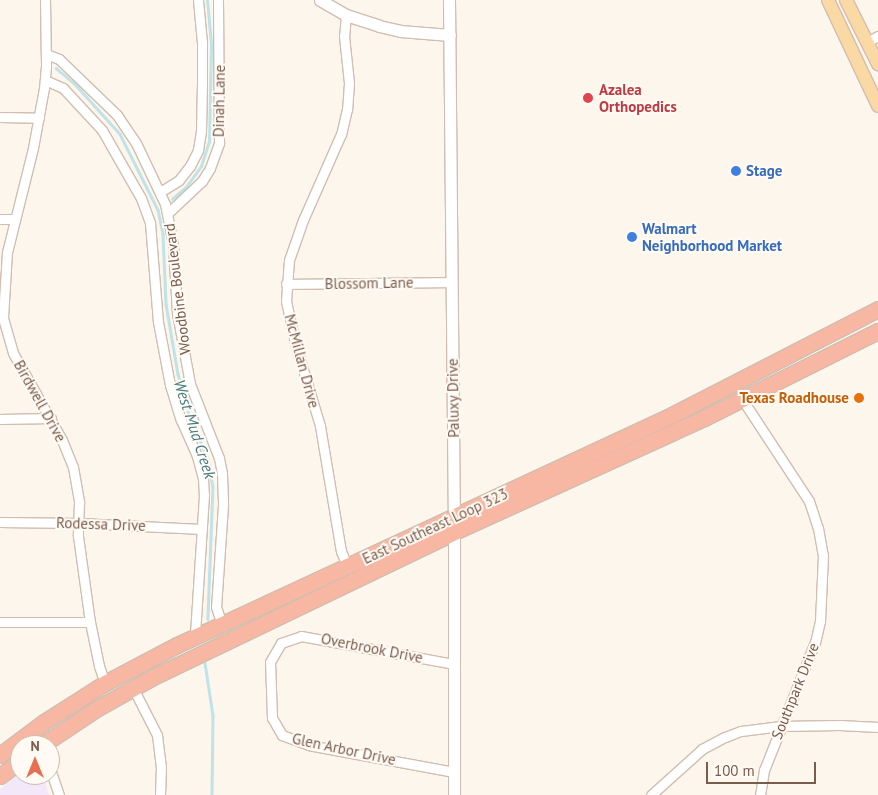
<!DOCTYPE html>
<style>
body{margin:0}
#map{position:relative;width:878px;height:795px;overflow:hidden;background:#fdf6ec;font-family:"PT Sans",sans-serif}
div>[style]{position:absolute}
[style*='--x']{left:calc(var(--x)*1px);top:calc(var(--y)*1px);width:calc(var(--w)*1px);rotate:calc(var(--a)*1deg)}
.education>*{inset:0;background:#f3e8fa}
.stream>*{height:2.5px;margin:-1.25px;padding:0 1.25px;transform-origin:1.25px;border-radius:1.25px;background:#bfe3e8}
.roads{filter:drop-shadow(1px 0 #d1beb0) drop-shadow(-1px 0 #d1beb0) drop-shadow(0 1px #d1beb0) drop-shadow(0 -1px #d1beb0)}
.street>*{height:9px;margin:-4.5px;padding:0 4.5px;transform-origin:4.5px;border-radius:4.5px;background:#fff}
.secondary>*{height:11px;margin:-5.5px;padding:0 5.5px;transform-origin:5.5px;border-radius:5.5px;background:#fff}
.primary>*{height:12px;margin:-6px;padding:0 6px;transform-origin:6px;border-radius:6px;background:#fbd9a5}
.highway>*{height:15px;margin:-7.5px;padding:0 7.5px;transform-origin:7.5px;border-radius:7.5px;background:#f7b7a3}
.dots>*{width:14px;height:14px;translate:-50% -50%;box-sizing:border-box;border:2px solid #fffaf3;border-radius:50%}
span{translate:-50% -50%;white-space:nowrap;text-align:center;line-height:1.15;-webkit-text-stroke:4px #fffaf3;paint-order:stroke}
.health-label{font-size:15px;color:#be3a42;font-weight:700}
.left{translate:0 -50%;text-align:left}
.street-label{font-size:15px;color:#7a5c4d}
.shop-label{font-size:15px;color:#366cbe;font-weight:700}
.food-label{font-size:15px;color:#c56008;font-weight:700}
.right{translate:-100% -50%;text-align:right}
.water-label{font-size:16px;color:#437c86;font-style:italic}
.north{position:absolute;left:10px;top:735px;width:50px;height:50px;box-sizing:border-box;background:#fffaf3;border:1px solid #cabbb1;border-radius:50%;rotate:0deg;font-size:14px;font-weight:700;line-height:20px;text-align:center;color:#7a5c4d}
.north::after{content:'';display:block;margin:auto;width:18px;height:22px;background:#e76f51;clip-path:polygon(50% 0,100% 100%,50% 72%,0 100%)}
.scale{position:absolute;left:706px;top:762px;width:110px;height:22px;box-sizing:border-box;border:2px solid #7a5c4d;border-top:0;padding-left:6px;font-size:15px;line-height:18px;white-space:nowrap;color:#7a5c4d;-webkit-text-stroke:4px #fffaf3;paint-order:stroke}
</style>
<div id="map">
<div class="education">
<div style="clip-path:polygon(20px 773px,20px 775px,43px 775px,49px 795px,0 795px,0 789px)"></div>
</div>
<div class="stream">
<div style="--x:56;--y:68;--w:25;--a:40"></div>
<div style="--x:75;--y:84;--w:67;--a:48"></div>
<div style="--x:120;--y:134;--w:85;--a:63.4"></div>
<div style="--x:158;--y:210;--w:25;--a:78"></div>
<div style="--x:163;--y:234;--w:70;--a:87.5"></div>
<div style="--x:166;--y:304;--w:71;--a:80.3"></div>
<div style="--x:178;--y:374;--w:39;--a:75"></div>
<div style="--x:188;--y:412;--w:51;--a:66.9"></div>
<div style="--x:208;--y:459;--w:27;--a:80"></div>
<div style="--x:213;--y:486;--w:133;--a:92.2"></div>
<div style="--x:172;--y:199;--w:18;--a:-41"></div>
<div style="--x:186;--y:187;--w:26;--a:-54"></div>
<div style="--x:201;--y:166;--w:25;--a:-72"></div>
<div style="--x:209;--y:142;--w:98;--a:-88.8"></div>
<div style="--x:211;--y:44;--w:44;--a:-95.2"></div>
<div style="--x:205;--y:663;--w:53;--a:81.3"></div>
<div style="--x:213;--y:715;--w:80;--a:90.7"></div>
</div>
<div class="roads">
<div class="street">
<div style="--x:45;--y:0;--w:66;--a:89.1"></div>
<div style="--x:46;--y:66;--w:22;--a:95"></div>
<div style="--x:44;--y:88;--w:61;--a:100.4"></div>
<div style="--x:33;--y:148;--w:107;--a:104"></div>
<div style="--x:7;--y:252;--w:66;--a:93.5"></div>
<div style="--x:3;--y:318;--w:36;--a:74"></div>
<div style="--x:13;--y:353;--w:100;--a:60.6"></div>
<div style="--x:62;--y:440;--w:29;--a:68"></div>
<div style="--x:73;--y:467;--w:36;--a:80"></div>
<div style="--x:79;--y:502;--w:34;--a:92"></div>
<div style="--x:78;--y:536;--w:87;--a:82.1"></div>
<div style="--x:90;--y:622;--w:45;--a:78.4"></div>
<div style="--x:99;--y:666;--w:18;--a:71"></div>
<div style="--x:346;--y:15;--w:21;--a:95"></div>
<div style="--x:344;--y:36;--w:47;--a:83.9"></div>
<div style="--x:349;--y:83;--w:26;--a:94"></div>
<div style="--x:347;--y:109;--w:26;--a:103"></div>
<div style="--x:341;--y:134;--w:94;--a:113.8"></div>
<div style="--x:303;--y:220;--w:42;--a:109.3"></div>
<div style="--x:289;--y:260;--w:41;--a:94.2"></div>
<div style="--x:286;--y:301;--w:43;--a:77.9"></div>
<div style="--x:295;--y:343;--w:87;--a:73.2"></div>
<div style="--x:320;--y:426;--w:127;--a:80.5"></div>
<div style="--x:341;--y:551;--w:16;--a:68"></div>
<div style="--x:867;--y:42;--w:13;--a:-29"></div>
<div style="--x:46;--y:54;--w:14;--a:21"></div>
<div style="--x:59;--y:59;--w:81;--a:44"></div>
<div style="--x:117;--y:115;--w:34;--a:56"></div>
<div style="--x:136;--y:143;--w:68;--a:64.6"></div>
<div style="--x:165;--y:204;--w:41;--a:78.7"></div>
<div style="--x:173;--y:244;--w:69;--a:86.7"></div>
<div style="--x:177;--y:313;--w:72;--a:79.6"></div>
<div style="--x:190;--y:384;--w:79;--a:68.6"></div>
<div style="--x:219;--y:458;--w:16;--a:79"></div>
<div style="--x:222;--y:474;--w:31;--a:88"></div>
<div style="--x:223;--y:505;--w:102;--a:93.9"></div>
<div style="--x:216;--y:607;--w:18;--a:71"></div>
<div style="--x:45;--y:80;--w:20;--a:24"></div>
<div style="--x:63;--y:88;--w:57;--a:47.1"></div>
<div style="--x:102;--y:130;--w:78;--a:60.2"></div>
<div style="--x:141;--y:198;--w:27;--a:70"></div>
<div style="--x:150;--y:223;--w:99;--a:85.4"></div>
<div style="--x:158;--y:322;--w:64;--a:79.2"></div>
<div style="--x:170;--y:385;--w:37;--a:73"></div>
<div style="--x:181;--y:420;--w:39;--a:66"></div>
<div style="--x:197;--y:456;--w:23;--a:75"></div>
<div style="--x:203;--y:478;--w:17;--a:87"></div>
<div style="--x:204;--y:495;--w:141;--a:93.7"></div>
<div style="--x:0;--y:117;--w:39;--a:1"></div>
<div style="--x:160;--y:192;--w:22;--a:-32"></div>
<div style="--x:179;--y:180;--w:18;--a:-52"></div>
<div style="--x:190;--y:166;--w:18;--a:-63"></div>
<div style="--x:198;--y:150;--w:19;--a:-81"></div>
<div style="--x:201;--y:131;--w:46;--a:-88.8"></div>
<div style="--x:202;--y:85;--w:42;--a:-90"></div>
<div style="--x:202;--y:43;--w:43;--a:-95.3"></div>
<div style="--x:168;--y:213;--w:47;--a:-43.3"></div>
<div style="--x:202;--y:181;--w:15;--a:-58"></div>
<div style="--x:210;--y:168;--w:27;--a:-70"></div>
<div style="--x:219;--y:143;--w:143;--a:-90.4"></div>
<div style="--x:0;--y:219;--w:15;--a:0"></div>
<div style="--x:286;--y:284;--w:166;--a:-0.7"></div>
<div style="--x:742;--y:399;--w:122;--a:56.7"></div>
<div style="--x:809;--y:501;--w:28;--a:72"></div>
<div style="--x:818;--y:528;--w:27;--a:80"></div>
<div style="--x:823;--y:555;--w:66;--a:92.6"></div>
<div style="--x:820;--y:621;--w:22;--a:103"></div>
<div style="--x:815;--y:642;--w:138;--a:111.7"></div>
<div style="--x:764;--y:770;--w:25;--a:99"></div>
<div style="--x:0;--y:419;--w:51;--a:-1.1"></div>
<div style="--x:0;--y:522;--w:79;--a:0.7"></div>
<div style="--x:79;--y:523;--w:123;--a:2.8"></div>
<div style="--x:0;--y:622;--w:90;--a:0"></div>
<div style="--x:133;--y:688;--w:53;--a:62.9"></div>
<div style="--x:157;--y:735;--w:31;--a:83"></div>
<div style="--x:161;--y:766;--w:29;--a:92"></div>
<div style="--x:50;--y:769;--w:28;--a:71"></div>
<div style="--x:454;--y:772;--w:147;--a:-169.5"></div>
<div style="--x:309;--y:745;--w:29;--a:-160"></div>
<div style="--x:282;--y:735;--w:20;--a:-120"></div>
<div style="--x:272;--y:718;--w:56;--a:-92"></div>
<div style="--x:270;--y:662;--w:22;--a:-60"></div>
<div style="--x:281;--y:643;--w:21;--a:-19"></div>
<div style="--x:301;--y:636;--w:156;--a:10.4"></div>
<div style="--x:651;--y:795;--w:69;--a:-42"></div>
<div style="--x:702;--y:749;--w:26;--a:-28"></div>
<div style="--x:725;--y:737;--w:17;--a:-21"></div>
<div style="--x:741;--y:731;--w:40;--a:-7.1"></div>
<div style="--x:781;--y:726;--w:58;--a:-1"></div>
<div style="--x:839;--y:725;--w:39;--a:3"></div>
</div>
<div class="secondary">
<div style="--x:320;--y:0;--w:30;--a:30"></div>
<div style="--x:346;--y:15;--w:35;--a:18"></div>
<div style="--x:379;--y:26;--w:22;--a:13"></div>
<div style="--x:400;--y:31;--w:50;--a:4.6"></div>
<div style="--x:449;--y:0;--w:532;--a:89.46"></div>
<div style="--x:454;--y:532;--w:263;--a:90"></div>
</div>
<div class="primary">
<div style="--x:828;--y:0;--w:117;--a:64.7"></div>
<div style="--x:846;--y:0;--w:72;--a:63.4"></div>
</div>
<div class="highway">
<div style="--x:42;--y:745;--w:65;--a:-33.7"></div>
<div style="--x:96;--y:709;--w:65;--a:-29.3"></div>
<div style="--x:153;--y:677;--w:334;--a:-25.7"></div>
<div style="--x:454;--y:532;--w:275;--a:-24.5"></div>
<div style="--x:704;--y:418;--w:195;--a:-26.6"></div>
<div style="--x:0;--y:755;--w:55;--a:-36.9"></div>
<div style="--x:44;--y:722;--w:72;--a:-32.6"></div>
<div style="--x:105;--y:683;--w:81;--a:-27.8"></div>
<div style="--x:177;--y:645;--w:541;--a:-24.91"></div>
<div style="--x:668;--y:417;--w:236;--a:-27.2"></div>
<div style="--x:0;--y:776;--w:25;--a:-37"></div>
</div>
</div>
<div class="dots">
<div style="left:588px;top:98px;background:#e0444e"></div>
<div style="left:736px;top:171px;background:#3f7fe0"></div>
<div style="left:632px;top:237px;background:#3f7fe0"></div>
<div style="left:859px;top:398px;background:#e8710a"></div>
</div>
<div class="health-label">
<span class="left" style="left:599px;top:98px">Azalea<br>Orthopedics</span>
</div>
<div class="street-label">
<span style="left:219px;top:101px;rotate:-89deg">Dinah Lane</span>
<span style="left:369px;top:283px;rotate:-1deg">Blossom Lane</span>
<span style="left:177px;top:289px;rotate:-97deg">Woodbine Boulevard</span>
<span style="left:302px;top:361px;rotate:75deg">McMillan Drive</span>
<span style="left:453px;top:398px;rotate:-91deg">Paluxy Drive</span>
<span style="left:40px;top:401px;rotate:61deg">Birdwell Drive</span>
<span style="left:101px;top:524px;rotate:2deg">Rodessa Drive</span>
<span style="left:435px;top:526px;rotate:-25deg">East Southeast Loop 323</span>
<span style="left:372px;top:648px;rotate:11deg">Overbrook Drive</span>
<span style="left:795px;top:691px;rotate:-68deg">Southpark Drive</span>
<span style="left:344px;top:749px;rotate:12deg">Glen Arbor Drive</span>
</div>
<div class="shop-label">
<span class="left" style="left:746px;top:171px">Stage</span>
<span class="left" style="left:642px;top:237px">Walmart<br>Neighborhood Market</span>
</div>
<div class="food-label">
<span class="right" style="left:849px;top:398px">Texas Roadhouse</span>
</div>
<div class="water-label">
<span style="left:195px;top:429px;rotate:72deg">West Mud Creek</span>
</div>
<div class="north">N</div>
<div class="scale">100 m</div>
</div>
